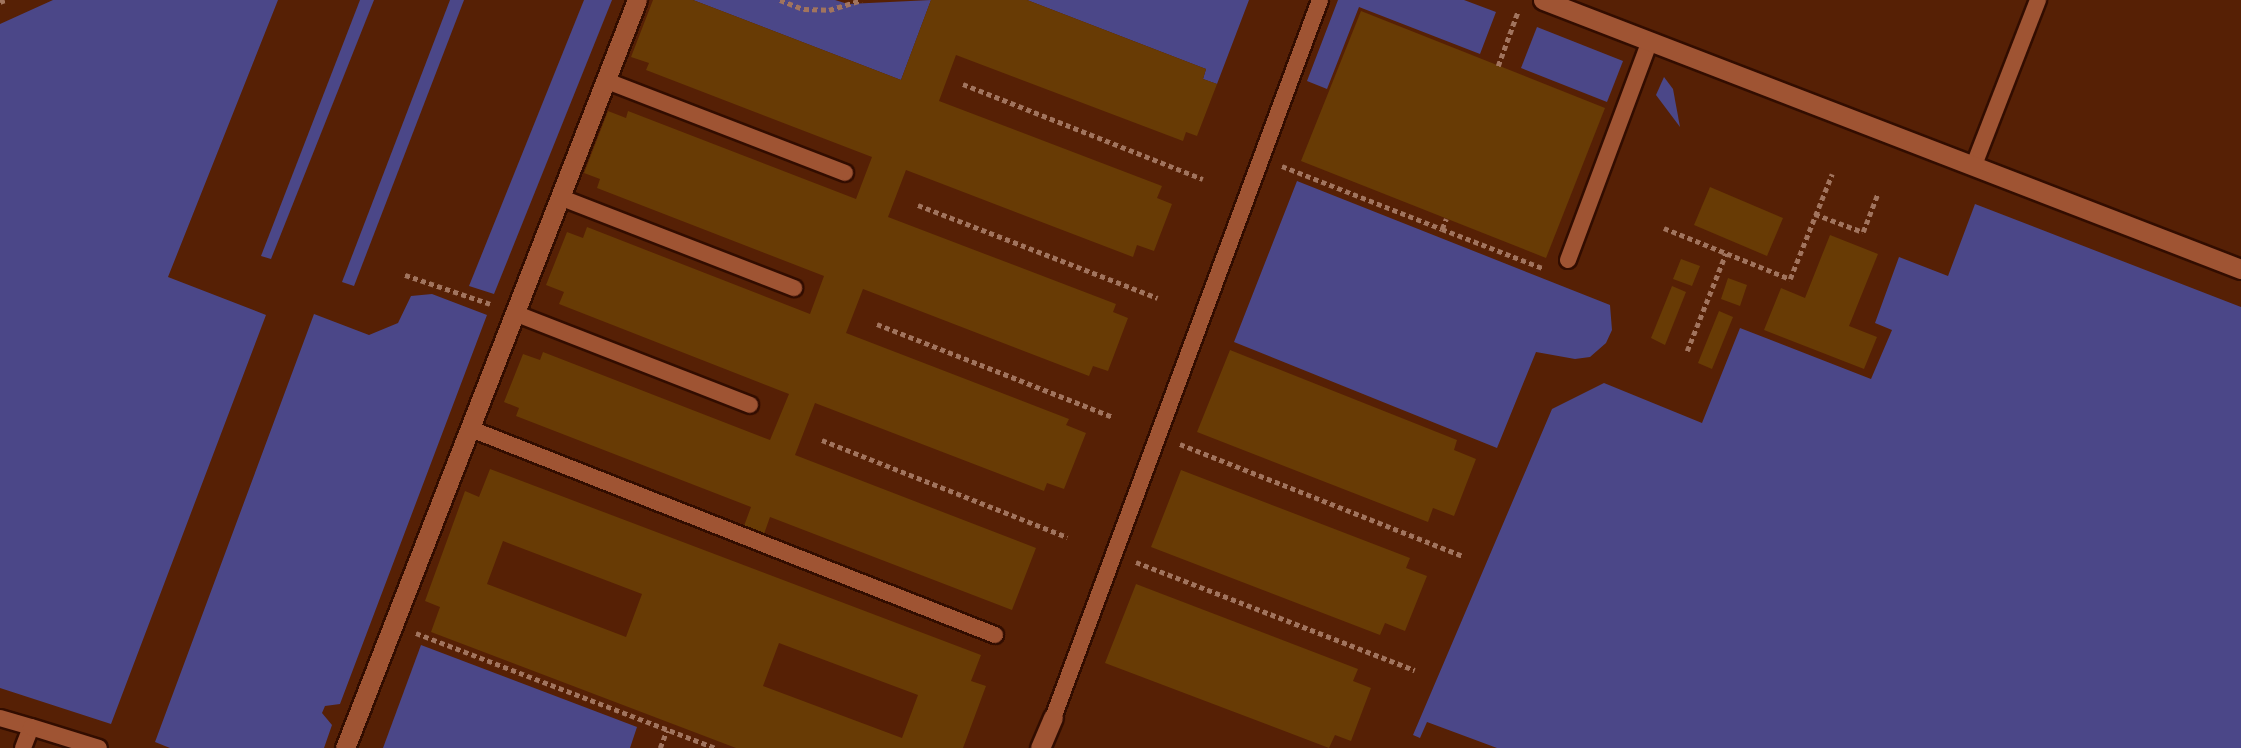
<!DOCTYPE html>
<style>
body{margin:0}
#map{position:relative;width:2241px;height:748px;overflow:hidden;background:#562005;font-family:"Nunito Sans",sans-serif}
div>[style]{position:absolute}
[style*='--x']{left:calc(var(--x)*1px);top:calc(var(--y)*1px);width:calc(var(--w)*1px);rotate:calc(var(--a)*1deg)}
.green>*{inset:0;background:#4b4788}
.building>*{inset:0;background:#683b05}
.path>*{height:4.5px;margin-top:-2.25px;transform-origin:0;background:repeating-linear-gradient(90deg,#a1745e 0 5px,transparent 0 8.5px)}
.roads{filter:drop-shadow(2px 0 #320d00) drop-shadow(-2px 0 #320d00) drop-shadow(0 2px #320d00) drop-shadow(0 -2px #320d00)}
.service>*{height:16px;margin:-8px;padding:0 8px;transform-origin:8px;border-radius:8px;background:#9f5433}
.minor>*{height:19px;margin:-9.5px;padding:0 9.5px;transform-origin:9.5px;border-radius:9.5px;background:#9f5433}
span{translate:-50% -50%;white-space:nowrap;text-align:center;line-height:1.15;-webkit-text-stroke:5px #562005;paint-order:stroke}
</style>
<div id="map">
<div class="green">
<div style="clip-path:polygon(53px 0,278px 0,168px 277px,266px 315px,111px 724px,0 688px,0 24px)"></div>
<div style="clip-path:polygon(360px 0,374px 0,271px 259px,261px 256px)"></div>
<div style="clip-path:polygon(450px 0,464px 0,354px 286px,342px 282px)"></div>
<div style="clip-path:polygon(584px 0,612px 0,494px 294px,469px 286px)"></div>
<div style="clip-path:polygon(693px 0,835px 0,848px 4px,931px 0,901px 80px)"></div>
<div style="clip-path:polygon(1027px 0,1249px 0,1217px 84px,1203px 79px,1206px 69px)"></div>
<div style="clip-path:polygon(1338px 0,1464px 0,1496px 12px,1480px 54px,1359px 7px,1327px 89px,1307px 81px)"></div>
<div style="clip-path:polygon(1537px 27px,1623px 61px,1607px 102px,1521px 68px)"></div>
<div style="clip-path:polygon(1664px 77px,1673px 89px,1680px 127px,1656px 95px)"></div>
<div style="clip-path:polygon(1297px 181px,1610px 305px,1612px 330px,1606px 343px,1590px 357px,1575px 359px,1536px 352px,1497px 448px,1234px 342px)"></div>
<div style="clip-path:polygon(1975px 204px,2241px 307px,2241px 748px,1497px 748px,1427px 722px,1420px 738px,1413px 735px,1552px 409px,1604px 383px,1702px 423px,1740px 328px,1871px 379px,1892px 330px,1875px 323px,1899px 257px,1948px 276px)"></div>
<div style="clip-path:polygon(432px 294px,487px 315px,340px 704px,325px 706px,322px 713px,332px 725px,324px 748px,170px 748px,155px 742px,314px 314px,369px 335px,398px 323px,411px 296px)"></div>
<div style="clip-path:polygon(421px 645px,637px 727px,630px 748px,383px 748px)"></div>
</div>
<div class="building">
<div style="clip-path:polygon(653px 0,693px 0,901px 80px,931px 0,1027px 0,1206px 69px,1203px 79px,1217px 84px,1197px 136px,1186px 132px,1183px 141px,956px 55px,939px 101px,1162px 186px,1157px 198px,1172px 204px,1154px 251px,1137px 245px,1133px 257px,906px 170px,888px 217px,1116px 304px,1113px 312px,1128px 318px,1108px 371px,1093px 366px,1089px 376px,863px 289px,846px 333px,1069px 419px,1066px 425px,1086px 433px,1064px 489px,1047px 483px,1044px 491px,815px 403px,795px 455px,1036px 548px,1012px 610px,770px 517px,764px 534px,744px 526px,751px 507px,516px 416px,519px 408px,504px 402px,523px 354px,540px 360px,543px 352px,770px 440px,789px 394px,559px 304px,564px 292px,546px 285px,567px 232px,583px 238px,587px 227px,810px 314px,824px 276px,597px 188px,600px 179px,584px 173px,608px 111px,626px 118px,628px 111px,856px 199px,872px 157px,646px 70px,649px 63px,631px 57px)"></div>
<div style="clip-path:polygon(1361px 11px,1605px 108px,1546px 258px,1301px 161px)"></div>
<div style="clip-path:polygon(1710px 187px,1783px 218px,1767px 256px,1694px 225px)"></div>
<div style="clip-path:polygon(1830px 235px,1878px 254px,1849px 326px,1877px 337px,1864px 369px,1764px 330px,1781px 288px,1805px 298px)"></div>
<div style="clip-path:polygon(1681px 259px,1700px 266px,1692px 286px,1673px 279px)"></div>
<div style="clip-path:polygon(1728px 278px,1747px 285px,1740px 306px,1721px 299px)"></div>
<div style="clip-path:polygon(1672px 286px,1686px 292px,1665px 345px,1651px 338px)"></div>
<div style="clip-path:polygon(1719px 311px,1733px 317px,1712px 369px,1698px 363px)"></div>
<div style="clip-path:polygon(1230px 350px,1457px 440px,1454px 450px,1476px 459px,1454px 516px,1433px 508px,1428px 522px,1197px 432px)"></div>
<div style="clip-path:polygon(evenodd,490px 469px,981px 655px,971px 681px,986px 686px,963px 748px,736px 748px,431px 632px,440px 607px,425px 601px,465px 491px,479px 497px,490px 469px,503px 541px,642px 594px,626px 637px,487px 584px,503px 541px,490px 469px,779px 643px,918px 695px,902px 738px,763px 686px,779px 643px)"></div>
<div style="clip-path:polygon(1181px 470px,1410px 558px,1406px 568px,1427px 576px,1405px 631px,1385px 623px,1380px 635px,1151px 547px)"></div>
<div style="clip-path:polygon(1136px 584px,1358px 669px,1353px 681px,1371px 688px,1351px 741px,1335px 735px,1329px 748px,1105px 663px)"></div>
</div>
<div class="path">
<div style="--x:780;--y:0;--w:26;--a:21"></div>
<div style="--x:804;--y:9;--w:25;--a:2"></div>
<div style="--x:829;--y:10;--w:34;--a:-17"></div>
<div style="--x:0;--y:2;--w:5;--a:-22"></div>
<div style="--x:1498;--y:66;--w:59;--a:-70"></div>
<div style="--x:963;--y:84;--w:258;--a:21.6"></div>
<div style="--x:1282;--y:166;--w:172;--a:21.5"></div>
<div style="--x:1442;--y:229;--w:11;--a:-68"></div>
<div style="--x:918;--y:205;--w:257;--a:21.2"></div>
<div style="--x:1815;--y:214;--w:51;--a:20.6"></div>
<div style="--x:1863;--y:232;--w:42;--a:-69"></div>
<div style="--x:1664;--y:228;--w:136;--a:22"></div>
<div style="--x:1790;--y:279;--w:113;--a:-68.2"></div>
<div style="--x:1442;--y:229;--w:110;--a:21.2"></div>
<div style="--x:405;--y:275;--w:90;--a:18.8"></div>
<div style="--x:877;--y:324;--w:254;--a:21.5"></div>
<div style="--x:1687;--y:351;--w:105;--a:-68.3"></div>
<div style="--x:822;--y:440;--w:264;--a:21.6"></div>
<div style="--x:1180;--y:444;--w:304;--a:21.6"></div>
<div style="--x:1136;--y:562;--w:299;--a:21.2"></div>
<div style="--x:416;--y:633;--w:321;--a:21"></div>
<div style="--x:660;--y:748;--w:19;--a:-69"></div>
</div>
<div class="roads">
<div class="service">
<div style="--x:607;--y:81;--w:255;--a:21.1"></div>
<div style="--x:1974;--y:165;--w:177;--a:-68.8"></div>
<div style="--x:562;--y:198;--w:249;--a:21.2"></div>
<div style="--x:1568;--y:260;--w:234;--a:-69.5"></div>
<div style="--x:517;--y:314;--w:250;--a:21.3"></div>
<div style="--x:471;--y:429;--w:563;--a:21.46"></div>
<div style="--x:0;--y:718;--w:32;--a:16"></div>
<div style="--x:1053;--y:718;--w:766;--a:-69.6"></div>
<div style="--x:23;--y:748;--w:22;--a:-69"></div>
<div style="--x:31;--y:727;--w:71;--a:17.2"></div>
</div>
<div class="minor">
<div style="--x:1543;--y:0;--w:748;--a:21.08"></div>
<div style="--x:345;--y:748;--w:803;--a:-68.68"></div>
<div style="--x:1040;--y:748;--w:33;--a:-67"></div>
</div>
</div>
</div>
